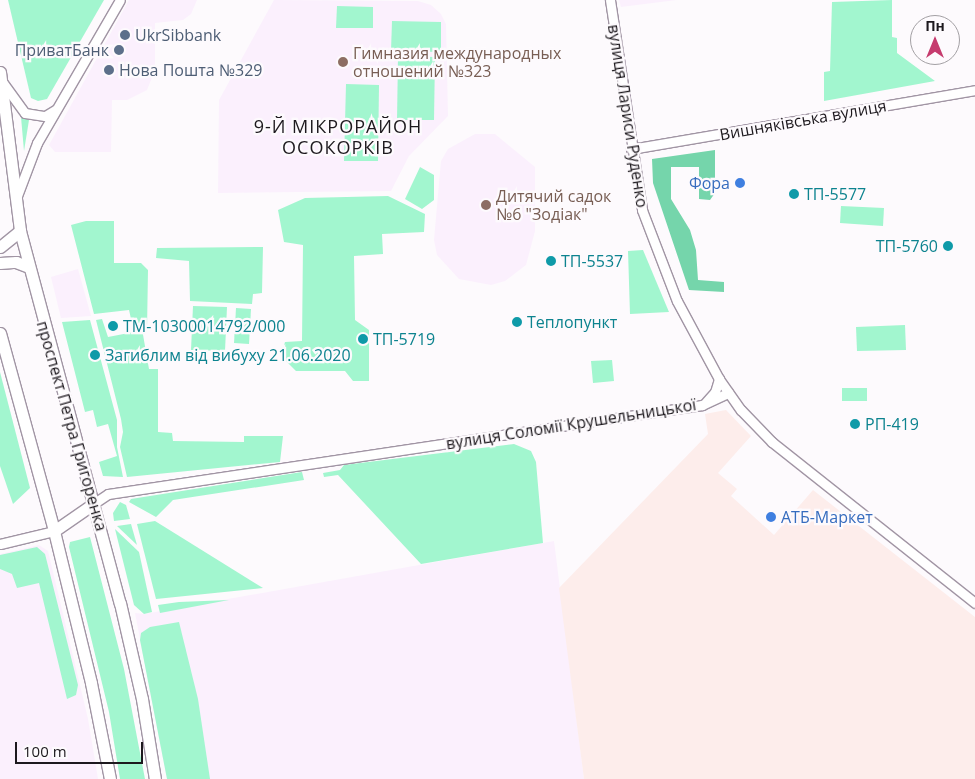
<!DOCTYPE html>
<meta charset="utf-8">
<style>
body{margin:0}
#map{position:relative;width:975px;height:779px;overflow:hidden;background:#fdfafd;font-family:"Open Sans",sans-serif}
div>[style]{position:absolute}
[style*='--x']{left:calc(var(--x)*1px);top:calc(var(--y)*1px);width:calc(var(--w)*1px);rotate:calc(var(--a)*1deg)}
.built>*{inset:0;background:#fbf0fd}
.industrial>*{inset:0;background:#fdedeb}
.green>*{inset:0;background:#a2f6cf}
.forest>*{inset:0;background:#75d5ab}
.roads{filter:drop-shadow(1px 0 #a195a4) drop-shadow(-1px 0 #a195a4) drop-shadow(0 1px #a195a4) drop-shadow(0 -1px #a195a4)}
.minor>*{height:9px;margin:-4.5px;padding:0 4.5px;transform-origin:4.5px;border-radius:4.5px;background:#fff}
.tertiary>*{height:11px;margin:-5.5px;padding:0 5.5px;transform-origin:5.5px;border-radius:5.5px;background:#fff}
.dots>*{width:14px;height:14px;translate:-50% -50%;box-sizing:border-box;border:2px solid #fdfafd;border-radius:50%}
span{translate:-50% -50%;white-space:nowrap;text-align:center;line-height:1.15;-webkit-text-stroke:4.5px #fdfafd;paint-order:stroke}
.service-label{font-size:16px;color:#4e5e75}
.left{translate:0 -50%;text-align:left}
.right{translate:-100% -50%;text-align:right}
.education-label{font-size:16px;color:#785e54}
.street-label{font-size:16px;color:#1d191e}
.shop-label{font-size:16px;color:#366cbe}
.culture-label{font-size:16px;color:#0d838f}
.neighbourhood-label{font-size:18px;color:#1d191e;letter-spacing:1px}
.north{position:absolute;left:910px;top:15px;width:50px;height:50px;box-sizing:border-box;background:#fdfafd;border:1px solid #a3a0a4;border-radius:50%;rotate:0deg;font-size:14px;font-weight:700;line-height:20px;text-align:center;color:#1d191e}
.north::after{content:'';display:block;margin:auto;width:18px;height:22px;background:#c63b6e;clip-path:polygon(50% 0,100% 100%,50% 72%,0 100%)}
.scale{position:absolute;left:15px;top:742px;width:128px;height:22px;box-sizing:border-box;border:2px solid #1d191e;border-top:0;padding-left:6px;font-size:15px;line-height:18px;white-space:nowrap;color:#1d191e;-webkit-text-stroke:4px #fdfafd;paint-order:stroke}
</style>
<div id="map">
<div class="built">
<div style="clip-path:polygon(129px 0,197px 0,191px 14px,183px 20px,155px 23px,155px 70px,147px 90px,127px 100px,112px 100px,111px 152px,55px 152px,49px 145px)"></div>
<div style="clip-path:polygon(274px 0,418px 1px,431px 5px,441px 14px,446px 24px,448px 116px,409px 156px,391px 191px,218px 193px,219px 100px)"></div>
<div style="clip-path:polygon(619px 0,677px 0,621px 7px)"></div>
<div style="clip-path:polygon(475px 134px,495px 134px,535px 167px,535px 231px,526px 265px,505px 281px,491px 285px,459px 279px,437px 255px,434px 240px,441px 161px,448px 149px)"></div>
<div style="clip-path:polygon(78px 269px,91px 316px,61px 318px,51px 277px)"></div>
<div style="clip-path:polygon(554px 541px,584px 779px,167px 779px,135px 613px,144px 614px)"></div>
<div style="clip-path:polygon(39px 545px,48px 551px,88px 719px,98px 779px,0 779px,0 554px)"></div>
</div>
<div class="industrial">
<div style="clip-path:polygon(726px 410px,751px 436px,718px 473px,737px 489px,731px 496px,774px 535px,813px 490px,975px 617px,975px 779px,584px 779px,559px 588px,708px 434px,705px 414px)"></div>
</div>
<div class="green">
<div style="clip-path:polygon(8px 0,104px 0,47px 99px,38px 101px,31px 98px)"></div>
<div style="clip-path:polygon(892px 0,892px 37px,897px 38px,897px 53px,935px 81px,824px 101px,824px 72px,830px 71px,832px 2px)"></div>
<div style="clip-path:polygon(337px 6px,373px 7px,373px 28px,336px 28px)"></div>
<div style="clip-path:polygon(392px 21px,441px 22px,441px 52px,391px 51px)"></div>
<div style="clip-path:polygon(398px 56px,435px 57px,434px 120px,397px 120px)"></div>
<div style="clip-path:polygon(346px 84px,379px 85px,378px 161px,344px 161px)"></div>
<div style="clip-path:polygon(21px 117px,29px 120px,24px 151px)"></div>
<div style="clip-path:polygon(420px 167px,434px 175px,434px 200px,422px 209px,405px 199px)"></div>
<div style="clip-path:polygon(388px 196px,425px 214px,424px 232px,382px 234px,383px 254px,354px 256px,355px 320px,369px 330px,369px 381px,353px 381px,345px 371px,296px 371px,281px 356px,285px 342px,302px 341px,303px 245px,284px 242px,278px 210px,305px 198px)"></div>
<div style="clip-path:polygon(841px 206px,884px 208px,883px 226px,840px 223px)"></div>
<div style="clip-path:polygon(86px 221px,114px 221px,114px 263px,141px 263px,148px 270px,147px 330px,142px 329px,149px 369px,158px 369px,158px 432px,172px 433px,173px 441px,244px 442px,244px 436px,283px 436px,280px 462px,127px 477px,120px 447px,123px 432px,121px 419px,96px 320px,102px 319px,108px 337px,134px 332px,129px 310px,94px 314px,71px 225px)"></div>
<div style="clip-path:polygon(263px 247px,262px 293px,253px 294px,252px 304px,190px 301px,189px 261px,156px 258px,157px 248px)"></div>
<div style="clip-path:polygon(643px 250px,669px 312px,630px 314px,628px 251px)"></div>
<div style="clip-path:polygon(193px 306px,227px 307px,225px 351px,191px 350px)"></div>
<div style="clip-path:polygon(236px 308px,251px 309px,249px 344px,234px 343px)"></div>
<div style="clip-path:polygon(90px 320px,117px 420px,117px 447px,123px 477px,103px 476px,99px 462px,117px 456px,108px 424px,97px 427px,93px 410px,85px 412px,62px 322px)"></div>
<div style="clip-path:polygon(905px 325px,906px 350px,857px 351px,856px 327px)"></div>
<div style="clip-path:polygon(612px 360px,614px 381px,593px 383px,591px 361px)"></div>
<div style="clip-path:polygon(0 372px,30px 488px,13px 504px,0 466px)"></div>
<div style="clip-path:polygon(842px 388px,867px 388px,867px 401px,842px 401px)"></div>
<div style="clip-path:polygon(514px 444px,531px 451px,536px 462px,543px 543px,421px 564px,338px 475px,324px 477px,323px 473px,340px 470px,344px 465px)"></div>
<div style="clip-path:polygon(302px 472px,304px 480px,173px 500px,156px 517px,129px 502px,131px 499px)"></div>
<div style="clip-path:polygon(120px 502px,126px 505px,130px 519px,114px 521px,113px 513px)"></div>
<div style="clip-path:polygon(155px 521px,263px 588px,156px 599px,137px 524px)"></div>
<div style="clip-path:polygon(131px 524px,137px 545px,117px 526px)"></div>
<div style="clip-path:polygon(115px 529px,139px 552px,152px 612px,144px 614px,134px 605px)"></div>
<div style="clip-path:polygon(90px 537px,124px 669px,145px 779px,120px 779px,109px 712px,69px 547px,70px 542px)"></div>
<div style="clip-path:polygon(37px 547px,45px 554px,78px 685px,76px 695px,67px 699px,39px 583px,17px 588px,12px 574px,0 569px,0 555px)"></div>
<div style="clip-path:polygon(229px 600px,160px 613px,158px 605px,179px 602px)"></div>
<div style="clip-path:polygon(179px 622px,198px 699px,210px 779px,167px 779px,140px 640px,141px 633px,150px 627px)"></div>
</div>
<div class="forest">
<div style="clip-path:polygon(715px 150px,715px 193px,710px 200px,699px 199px,699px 167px,671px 167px,671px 199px,690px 230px,696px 250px,698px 280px,724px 282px,724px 292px,689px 290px,653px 183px,652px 159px)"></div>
</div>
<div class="roads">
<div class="minor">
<div style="--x:610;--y:0;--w:212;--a:81.3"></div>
<div style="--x:642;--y:210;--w:97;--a:69"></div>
<div style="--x:677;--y:301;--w:89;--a:61.7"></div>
<div style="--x:719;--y:379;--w:38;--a:55"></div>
<div style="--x:741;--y:410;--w:45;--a:45.9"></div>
<div style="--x:772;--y:442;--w:259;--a:38.4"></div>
<div style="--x:3;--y:83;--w:37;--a:54"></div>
<div style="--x:25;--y:113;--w:20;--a:9"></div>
<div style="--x:45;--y:116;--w:12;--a:-31"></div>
<div style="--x:631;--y:149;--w:349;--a:-9.7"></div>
<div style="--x:17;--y:196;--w:57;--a:-69.3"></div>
<div style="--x:37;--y:143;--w:165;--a:-59.9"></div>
<div style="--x:706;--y:402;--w:13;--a:-48"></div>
<div style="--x:715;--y:392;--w:14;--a:-73"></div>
<div style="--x:93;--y:504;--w:18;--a:-34"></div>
<div style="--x:108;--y:494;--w:601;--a:-8.52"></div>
<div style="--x:702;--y:405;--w:29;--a:-25"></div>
<div style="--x:0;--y:544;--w:56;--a:-13.5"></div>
</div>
<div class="tertiary">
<div style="--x:0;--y:72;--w:160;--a:82.8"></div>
<div style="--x:20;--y:231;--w:385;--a:75"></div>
<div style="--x:120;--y:603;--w:98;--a:77.1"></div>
<div style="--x:142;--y:699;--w:81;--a:80.8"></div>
<div style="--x:0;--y:247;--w:26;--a:-39"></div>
<div style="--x:0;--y:263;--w:16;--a:-4"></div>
<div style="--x:16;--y:262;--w:14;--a:21"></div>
<div style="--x:0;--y:333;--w:205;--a:74.7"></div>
<div style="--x:54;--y:531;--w:156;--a:76.3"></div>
<div style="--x:91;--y:683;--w:98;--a:78.8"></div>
<div style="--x:54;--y:531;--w:47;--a:-34.7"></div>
</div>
</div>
<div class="dots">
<div style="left:125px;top:35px;background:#5c6f8a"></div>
<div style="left:119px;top:50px;background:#5c6f8a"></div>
<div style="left:343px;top:62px;background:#8d6e63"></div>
<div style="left:109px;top:70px;background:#5c6f8a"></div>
<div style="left:740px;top:183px;background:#3f7fe0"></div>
<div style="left:794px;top:194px;background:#0f9aa8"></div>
<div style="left:486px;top:205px;background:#8d6e63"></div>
<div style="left:948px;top:246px;background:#0f9aa8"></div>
<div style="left:551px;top:261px;background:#0f9aa8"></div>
<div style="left:517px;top:322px;background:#0f9aa8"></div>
<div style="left:113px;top:326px;background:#0f9aa8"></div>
<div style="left:363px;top:339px;background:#0f9aa8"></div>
<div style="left:95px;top:355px;background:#0f9aa8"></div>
<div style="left:855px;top:424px;background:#0f9aa8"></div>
<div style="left:771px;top:517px;background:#3f7fe0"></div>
</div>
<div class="service-label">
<span class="left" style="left:135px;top:35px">UkrSibbank</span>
<span class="right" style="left:109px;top:50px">ПриватБанк</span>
<span class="left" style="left:119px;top:70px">Нова Пошта №329</span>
</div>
<div class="education-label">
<span class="left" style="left:353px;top:62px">Гимназия международных<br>отношений №323</span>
<span class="left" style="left:496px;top:205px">Дитячий садок<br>№6 "Зодіак"</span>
</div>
<div class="street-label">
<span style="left:628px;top:116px;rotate:81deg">вулиця Лариси Руденко</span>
<span style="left:803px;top:120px;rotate:-10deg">Вишняківська вулиця</span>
<span style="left:571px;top:424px;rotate:-9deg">вулиця Соломії Крушельницької</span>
<span style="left:72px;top:426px;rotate:74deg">проспект Петра Григоренка</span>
</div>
<div class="shop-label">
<span class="right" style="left:730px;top:183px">Фора</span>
<span class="left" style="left:781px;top:517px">АТБ-Маркет</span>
</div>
<div class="culture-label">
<span class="left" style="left:804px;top:194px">ТП-5577</span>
<span class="right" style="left:938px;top:246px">ТП-5760</span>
<span class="left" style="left:561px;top:261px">ТП-5537</span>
<span class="left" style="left:527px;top:322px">Теплопункт</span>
<span class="left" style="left:123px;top:326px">ТМ-10300014792/000</span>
<span class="left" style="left:373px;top:339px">ТП-5719</span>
<span class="left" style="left:105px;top:355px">Загиблим від вибуху 21.06.2020</span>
<span class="left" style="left:865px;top:424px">РП-419</span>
</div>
<div class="neighbourhood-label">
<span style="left:338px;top:137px">9-Й МІКРОРАЙОН<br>ОСОКОРКІВ</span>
</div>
<div class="north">Пн</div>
<div class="scale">100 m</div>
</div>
